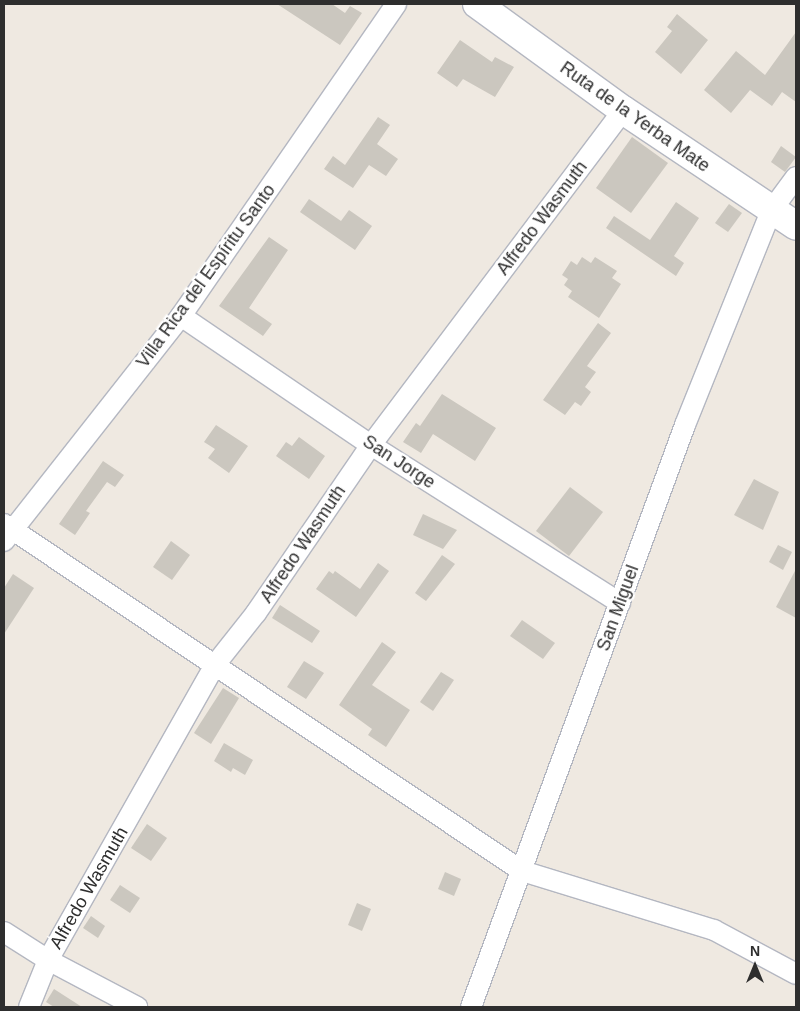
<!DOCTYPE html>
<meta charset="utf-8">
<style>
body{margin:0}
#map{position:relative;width:800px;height:1011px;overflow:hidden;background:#efe9e1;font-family:Arial,sans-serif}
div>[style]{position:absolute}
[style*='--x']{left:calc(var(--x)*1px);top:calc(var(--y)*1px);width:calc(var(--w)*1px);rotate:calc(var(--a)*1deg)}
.building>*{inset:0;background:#cbc7bf}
.roads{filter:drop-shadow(1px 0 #b4b7c1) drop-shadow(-1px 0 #b4b7c1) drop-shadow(0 1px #b4b7c1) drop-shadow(0 -1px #b4b7c1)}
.minor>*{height:20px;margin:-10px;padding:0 10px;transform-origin:10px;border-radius:10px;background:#fff}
.secondary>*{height:28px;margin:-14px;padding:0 14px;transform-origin:14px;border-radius:14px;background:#fff}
span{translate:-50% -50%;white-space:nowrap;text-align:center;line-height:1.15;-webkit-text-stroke:4.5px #fff;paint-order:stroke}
.street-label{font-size:18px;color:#2e2e2e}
.frame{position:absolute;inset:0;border:5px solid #2e2e2e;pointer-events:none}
.north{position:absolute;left:730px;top:941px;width:50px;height:50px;-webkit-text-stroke:4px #fff;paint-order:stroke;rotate:0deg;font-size:14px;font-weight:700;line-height:20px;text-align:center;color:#2e2e2e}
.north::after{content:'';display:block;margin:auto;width:18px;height:22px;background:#2e2e2e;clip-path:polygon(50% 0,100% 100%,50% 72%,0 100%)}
</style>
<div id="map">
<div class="building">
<div style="clip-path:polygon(277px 4px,332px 4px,345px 13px,350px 6px,362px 13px,340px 45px)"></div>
<div style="clip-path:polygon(677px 14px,708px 40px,681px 74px,655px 52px,672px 31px,667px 27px)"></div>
<div style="clip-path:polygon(796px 32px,796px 102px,782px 92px,772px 106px,750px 90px,731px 113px,704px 90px,736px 51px,765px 75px)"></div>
<div style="clip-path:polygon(460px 40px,492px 62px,495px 57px,514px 67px,495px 97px,463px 79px,457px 87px,437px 73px)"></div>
<div style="clip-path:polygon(378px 117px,390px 125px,377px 144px,398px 159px,386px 176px,369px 165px,353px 188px,324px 169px,333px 156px,345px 165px)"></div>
<div style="clip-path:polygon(632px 137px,668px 163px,631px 213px,596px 188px)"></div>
<div style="clip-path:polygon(781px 146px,796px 157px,785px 172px,771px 162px)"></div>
<div style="clip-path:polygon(309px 199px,341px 221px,349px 210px,372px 226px,355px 250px,300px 212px)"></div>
<div style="clip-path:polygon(676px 202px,699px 218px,674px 256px,684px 263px,676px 276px,606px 228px,614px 216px,650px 240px)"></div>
<div style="clip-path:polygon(729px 204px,742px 213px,728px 232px,715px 223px)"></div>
<div style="clip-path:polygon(269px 237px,288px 250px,249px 308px,272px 324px,263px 336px,219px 306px)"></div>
<div style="clip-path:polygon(582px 257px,591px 263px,595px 257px,617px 271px,612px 278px,621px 284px,599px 318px,568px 297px,572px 291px,564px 285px,568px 279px,562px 275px,571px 261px,577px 265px)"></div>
<div style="clip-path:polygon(598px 323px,611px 333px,587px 366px,596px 372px,585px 387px,591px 392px,581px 406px,575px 402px,565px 415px,543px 400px)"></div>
<div style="clip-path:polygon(442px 394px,496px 428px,475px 461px,433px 434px,421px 453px,403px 442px,416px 423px,420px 426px)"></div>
<div style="clip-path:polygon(216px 425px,248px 446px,229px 473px,208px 458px,215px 449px,204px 442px)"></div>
<div style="clip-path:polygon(299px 437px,325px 456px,309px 479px,276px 456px,286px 442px,292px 446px)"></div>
<div style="clip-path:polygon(103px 461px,124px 475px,115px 487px,107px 482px,86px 511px,90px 513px,75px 535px,59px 524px)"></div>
<div style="clip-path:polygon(754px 479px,779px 492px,763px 530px,734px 515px)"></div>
<div style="clip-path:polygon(570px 487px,603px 512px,569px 556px,536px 531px)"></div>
<div style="clip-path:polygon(423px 514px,457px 530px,443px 549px,413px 535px)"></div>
<div style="clip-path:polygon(171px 541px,190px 555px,172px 580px,153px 567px)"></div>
<div style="clip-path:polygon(778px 545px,792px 552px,783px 570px,769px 562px)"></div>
<div style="clip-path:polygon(442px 555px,455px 564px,426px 601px,415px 593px)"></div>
<div style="clip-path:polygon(378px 563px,389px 571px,356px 617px,316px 589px,329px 571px,333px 574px,335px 571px,360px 589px)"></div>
<div style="clip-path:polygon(796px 569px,796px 618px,776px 607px)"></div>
<div style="clip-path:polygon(13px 574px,34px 588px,4px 634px,4px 588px)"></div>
<div style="clip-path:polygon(280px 605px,320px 631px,312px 643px,272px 618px)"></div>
<div style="clip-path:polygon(522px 620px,555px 643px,543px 659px,510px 636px)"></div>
<div style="clip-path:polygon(382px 642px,396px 652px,372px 685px,410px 710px,386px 747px,368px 735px,372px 729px,339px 705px)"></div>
<div style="clip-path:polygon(304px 661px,324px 673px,306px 699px,287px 687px)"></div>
<div style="clip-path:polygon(441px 672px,454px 680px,433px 711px,420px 702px)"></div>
<div style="clip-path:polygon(223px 688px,239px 698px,211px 744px,194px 733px)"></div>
<div style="clip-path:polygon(224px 743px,253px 760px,245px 775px,233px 768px,231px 772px,214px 761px)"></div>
<div style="clip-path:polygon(147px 824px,167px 838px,151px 861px,131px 848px)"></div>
<div style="clip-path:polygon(445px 872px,461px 879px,454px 896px,438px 889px)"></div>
<div style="clip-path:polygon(120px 885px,140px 898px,130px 913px,110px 900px)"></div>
<div style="clip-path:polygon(357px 903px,371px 909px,362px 931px,348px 925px)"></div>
<div style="clip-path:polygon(91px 916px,105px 926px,98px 938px,83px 928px)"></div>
<div style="clip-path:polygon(54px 989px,82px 1007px,54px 1007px,46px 1002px)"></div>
</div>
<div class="roads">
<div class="minor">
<div style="--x:181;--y:316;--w:230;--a:34.2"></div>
<div style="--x:371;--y:445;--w:295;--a:32.4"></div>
<div style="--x:4;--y:524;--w:623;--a:33.82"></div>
<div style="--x:522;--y:871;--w:201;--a:17.1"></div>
<div style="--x:714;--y:930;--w:93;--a:28.2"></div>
<div style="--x:4;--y:541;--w:286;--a:-51.8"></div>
<div style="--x:181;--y:316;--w:379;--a:-55.4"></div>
<div style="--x:4;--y:932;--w:52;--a:32.5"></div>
<div style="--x:48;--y:960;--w:101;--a:27.8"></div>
<div style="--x:29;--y:1007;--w:51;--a:-68"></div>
<div style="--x:48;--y:960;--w:338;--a:-60.5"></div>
<div style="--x:214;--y:666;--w:68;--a:-51.6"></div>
<div style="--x:256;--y:613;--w:204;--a:-55.6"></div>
<div style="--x:371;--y:445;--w:419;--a:-53"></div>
<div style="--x:471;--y:1007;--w:620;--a:-69.81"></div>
<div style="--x:685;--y:425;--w:231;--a:-68.1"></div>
<div style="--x:771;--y:211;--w:42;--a:-53.7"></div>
</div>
<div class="secondary">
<div style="--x:477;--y:4;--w:180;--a:36"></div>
<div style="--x:623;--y:110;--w:208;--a:33.8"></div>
</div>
</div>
<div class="street-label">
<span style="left:635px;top:117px;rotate:35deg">Ruta de la Yerba Mate</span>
<span style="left:542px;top:218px;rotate:-53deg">Alfredo Wasmuth</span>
<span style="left:206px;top:276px;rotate:-54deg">Villa Rica del Espíritu Santo</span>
<span style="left:399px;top:462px;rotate:33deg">San Jorge</span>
<span style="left:303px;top:544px;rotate:-56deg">Alfredo Wasmuth</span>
<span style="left:618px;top:608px;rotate:-70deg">San Miguel</span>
<span style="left:89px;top:888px;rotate:-60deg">Alfredo Wasmuth</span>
</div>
<div class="frame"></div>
<div class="north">N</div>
</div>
